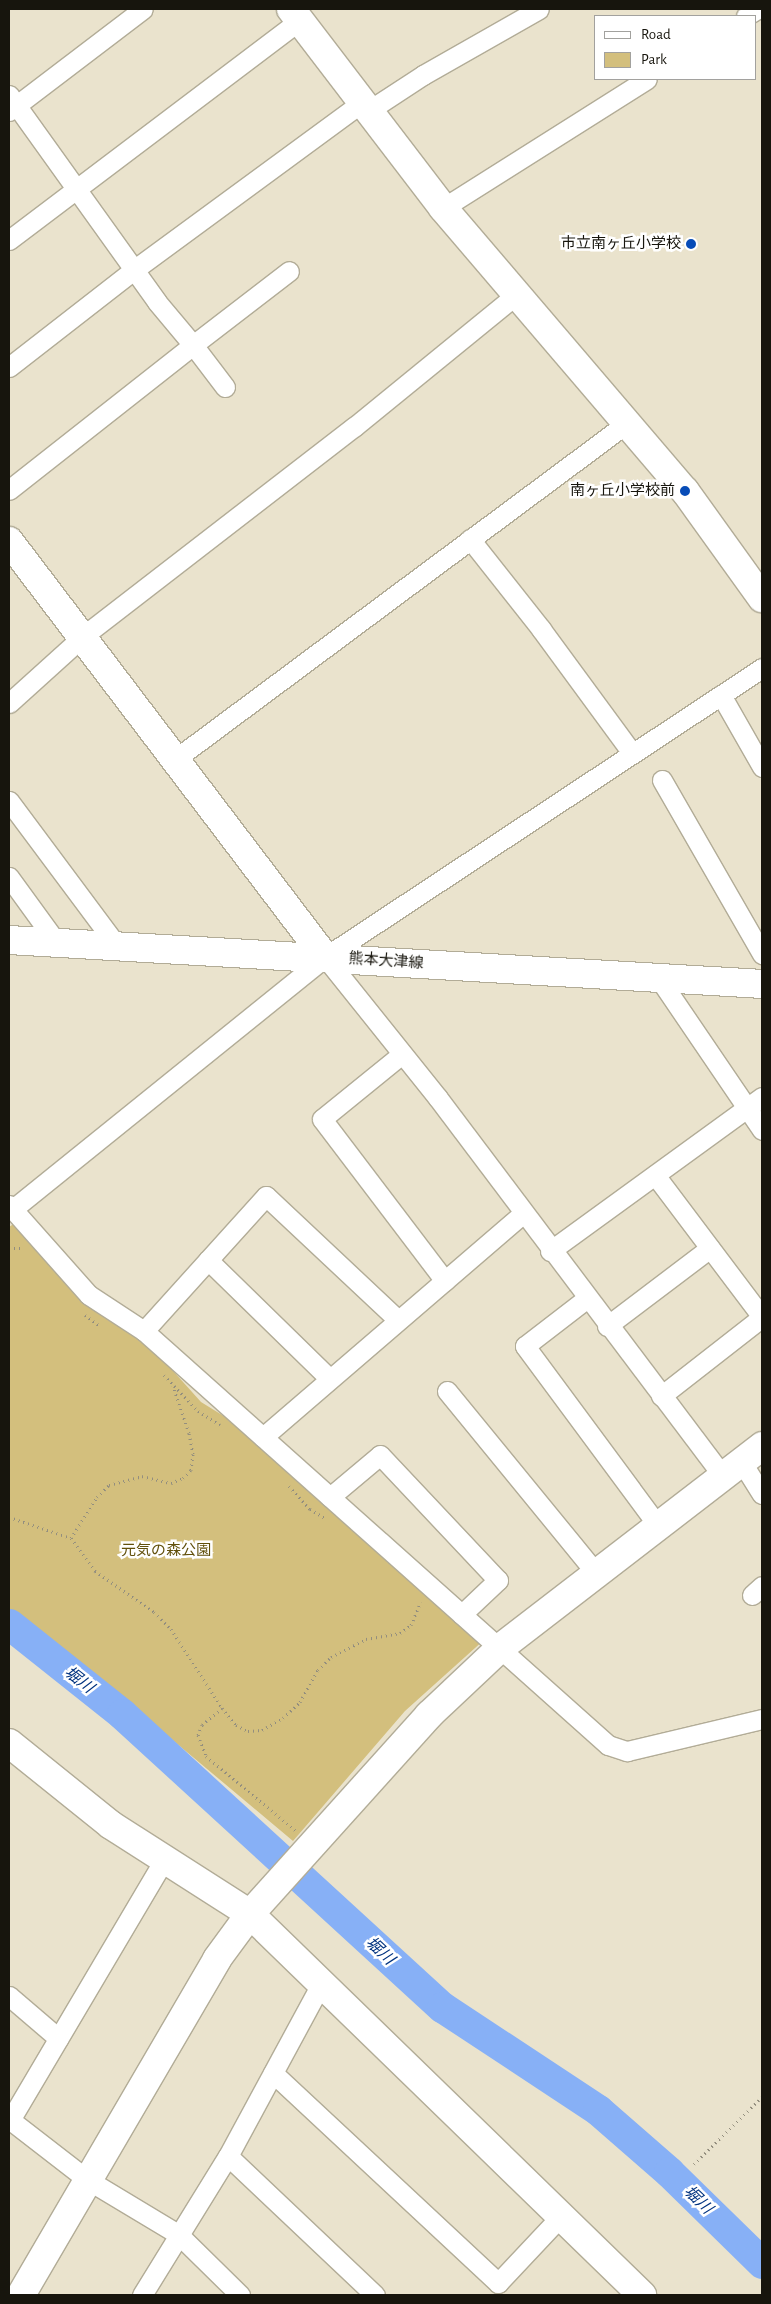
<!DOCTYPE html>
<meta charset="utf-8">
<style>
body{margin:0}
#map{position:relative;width:771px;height:2304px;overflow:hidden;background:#eae3cd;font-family:"Alegreya Sans","Noto Sans JP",sans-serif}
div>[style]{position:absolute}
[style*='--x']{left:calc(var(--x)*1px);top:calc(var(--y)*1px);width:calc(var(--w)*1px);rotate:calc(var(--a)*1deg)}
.green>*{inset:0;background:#d3bf7d}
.river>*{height:31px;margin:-15.5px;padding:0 15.5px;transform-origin:15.5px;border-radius:15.5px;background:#87b0f6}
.path>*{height:3px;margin-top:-1.5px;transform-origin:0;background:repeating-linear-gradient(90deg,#938e7e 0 1px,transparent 0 5px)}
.roads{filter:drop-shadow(1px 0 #b2ac97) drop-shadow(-1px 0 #b2ac97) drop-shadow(0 1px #b2ac97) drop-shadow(0 -1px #b2ac97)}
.street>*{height:19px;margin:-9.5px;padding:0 9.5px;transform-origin:9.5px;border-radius:9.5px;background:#fff}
.secondary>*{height:28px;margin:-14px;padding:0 14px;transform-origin:14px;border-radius:14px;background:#fff}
.primary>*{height:28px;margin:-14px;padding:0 14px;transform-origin:14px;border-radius:14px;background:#fff}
.dots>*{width:14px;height:14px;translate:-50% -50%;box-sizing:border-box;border:2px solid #fff;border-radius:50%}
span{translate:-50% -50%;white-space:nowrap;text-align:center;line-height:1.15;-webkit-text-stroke:5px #fff;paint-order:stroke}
.poi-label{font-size:15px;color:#17150d}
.right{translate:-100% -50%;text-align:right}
.street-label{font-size:15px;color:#17150d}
.park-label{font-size:15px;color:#62500c}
.water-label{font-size:16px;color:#01327f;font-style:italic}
.frame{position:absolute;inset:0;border:10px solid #17150d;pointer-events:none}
.legend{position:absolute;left:594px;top:15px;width:162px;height:65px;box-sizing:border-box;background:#fff;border:1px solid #a2a19e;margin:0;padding:6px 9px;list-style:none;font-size:15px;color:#17150d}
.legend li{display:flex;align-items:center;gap:10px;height:25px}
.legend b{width:25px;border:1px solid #a2a19e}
</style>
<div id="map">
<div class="green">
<div style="clip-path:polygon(18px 1221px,148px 1343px,201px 1402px,261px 1439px,313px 1496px,352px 1521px,485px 1639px,405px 1711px,293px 1841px,163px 1732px,55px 1650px,9px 1608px,9px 1227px)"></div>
</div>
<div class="river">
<div style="--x:9;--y:1624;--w:144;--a:38.5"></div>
<div style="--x:122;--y:1714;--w:434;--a:42.5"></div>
<div style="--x:442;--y:2007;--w:187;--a:33.4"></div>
<div style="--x:598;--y:2110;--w:94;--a:41.1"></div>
<div style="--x:669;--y:2172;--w:130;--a:44.4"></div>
</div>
<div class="path">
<div style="--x:9;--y:1248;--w:14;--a:0"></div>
<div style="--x:85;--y:1315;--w:19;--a:36"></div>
<div style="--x:164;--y:1375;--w:50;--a:46.6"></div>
<div style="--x:198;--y:1411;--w:26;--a:32"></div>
<div style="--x:289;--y:1486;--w:31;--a:48"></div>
<div style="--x:310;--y:1509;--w:17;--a:31"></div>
<div style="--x:9;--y:1517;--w:65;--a:18.7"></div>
<div style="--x:71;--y:1538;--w:41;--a:54"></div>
<div style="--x:95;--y:1571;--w:72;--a:34.8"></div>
<div style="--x:154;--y:1612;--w:24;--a:45"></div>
<div style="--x:171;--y:1629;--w:94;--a:57.2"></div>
<div style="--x:222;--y:1708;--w:22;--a:51"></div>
<div style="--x:236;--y:1725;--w:13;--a:27"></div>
<div style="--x:248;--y:1731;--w:14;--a:-4"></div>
<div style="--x:262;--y:1730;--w:24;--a:-30"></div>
<div style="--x:283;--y:1718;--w:23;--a:-43"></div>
<div style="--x:300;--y:1702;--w:37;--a:-61"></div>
<div style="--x:318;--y:1670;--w:18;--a:-45"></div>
<div style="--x:331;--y:1657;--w:39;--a:-27"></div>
<div style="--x:366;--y:1639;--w:35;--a:-10"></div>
<div style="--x:400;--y:1633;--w:14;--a:-36"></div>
<div style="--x:411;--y:1625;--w:25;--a:-67"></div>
<div style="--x:71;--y:1538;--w:49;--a:-57.6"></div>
<div style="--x:97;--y:1497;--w:17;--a:-45"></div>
<div style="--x:109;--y:1485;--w:34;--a:-15"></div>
<div style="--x:142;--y:1476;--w:30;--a:14"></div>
<div style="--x:171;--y:1483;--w:13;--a:-23"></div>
<div style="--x:183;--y:1478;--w:11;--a:-45"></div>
<div style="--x:191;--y:1470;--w:16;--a:-83"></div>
<div style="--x:193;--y:1454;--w:21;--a:-101"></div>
<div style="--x:189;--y:1433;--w:50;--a:-108.8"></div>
<div style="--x:222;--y:1708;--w:26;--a:140"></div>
<div style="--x:202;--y:1725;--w:11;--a:112"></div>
<div style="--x:198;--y:1735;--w:22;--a:69"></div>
<div style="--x:206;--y:1756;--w:117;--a:39.8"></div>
<div style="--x:694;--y:2164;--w:95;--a:-44.6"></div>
</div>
<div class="roads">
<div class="street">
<div style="--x:746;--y:16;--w:13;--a:-32"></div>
<div style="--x:9;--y:95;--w:254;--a:54.4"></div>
<div style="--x:157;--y:302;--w:56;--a:50.1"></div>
<div style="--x:193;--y:345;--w:234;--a:141.8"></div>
<div style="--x:9;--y:111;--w:168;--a:-37.3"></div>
<div style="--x:368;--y:111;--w:66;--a:-33.2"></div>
<div style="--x:423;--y:75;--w:133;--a:-29.6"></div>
<div style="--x:443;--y:208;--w:241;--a:-32.3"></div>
<div style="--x:9;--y:240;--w:365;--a:-37.1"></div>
<div style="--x:9;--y:367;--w:160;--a:-37.9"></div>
<div style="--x:135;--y:269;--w:282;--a:-36.3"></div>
<div style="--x:225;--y:387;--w:53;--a:-127.3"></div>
<div style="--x:193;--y:345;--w:121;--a:-37.6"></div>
<div style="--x:470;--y:539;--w:115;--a:51.7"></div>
<div style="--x:541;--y:629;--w:154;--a:53.7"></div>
<div style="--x:721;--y:695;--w:83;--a:60.3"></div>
<div style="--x:9;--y:703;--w:98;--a:-42.1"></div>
<div style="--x:82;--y:637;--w:344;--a:-37.7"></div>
<div style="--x:354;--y:427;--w:209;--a:-39.2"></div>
<div style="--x:174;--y:760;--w:565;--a:-36.65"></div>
<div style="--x:662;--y:780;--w:201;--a:60.1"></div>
<div style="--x:9;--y:801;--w:181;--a:53.3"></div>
<div style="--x:9;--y:877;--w:82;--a:54"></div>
<div style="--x:325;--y:957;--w:181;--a:51.3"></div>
<div style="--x:438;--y:1098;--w:471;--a:53"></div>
<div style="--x:658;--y:977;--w:185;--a:55.8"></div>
<div style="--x:402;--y:1054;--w:103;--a:140.9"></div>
<div style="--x:322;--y:1119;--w:203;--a:52.8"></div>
<div style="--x:655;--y:1175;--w:178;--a:53"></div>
<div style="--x:9;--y:1205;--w:120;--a:48.4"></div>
<div style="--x:89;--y:1295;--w:66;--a:33.2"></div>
<div style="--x:144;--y:1331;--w:622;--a:41.74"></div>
<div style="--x:608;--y:1745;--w:20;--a:18"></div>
<div style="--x:627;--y:1751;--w:139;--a:-13.3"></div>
<div style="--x:13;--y:1209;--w:401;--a:-38.9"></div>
<div style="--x:325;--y:957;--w:524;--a:-33.48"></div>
<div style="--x:550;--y:1251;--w:262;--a:-36"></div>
<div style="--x:208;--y:1260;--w:170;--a:44.3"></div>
<div style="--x:586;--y:1299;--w:77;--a:142.4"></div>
<div style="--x:525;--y:1346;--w:224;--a:53.5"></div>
<div style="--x:607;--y:1326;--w:129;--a:-37.1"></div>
<div style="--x:144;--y:1331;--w:182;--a:-47.9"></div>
<div style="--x:266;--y:1196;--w:181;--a:43.2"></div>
<div style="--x:447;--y:1391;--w:237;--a:50.7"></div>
<div style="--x:661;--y:1396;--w:128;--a:-38"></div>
<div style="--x:263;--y:1437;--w:343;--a:-40.7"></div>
<div style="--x:741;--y:1461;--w:39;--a:58"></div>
<div style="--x:330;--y:1497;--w:65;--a:-40"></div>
<div style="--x:380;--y:1455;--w:172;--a:46.7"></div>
<div style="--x:498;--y:1580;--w:50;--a:136.6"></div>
<div style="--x:752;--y:1595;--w:13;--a:-42"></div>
<div style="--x:9;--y:1996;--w:65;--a:40.6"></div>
<div style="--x:273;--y:2073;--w:308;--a:43"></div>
<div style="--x:498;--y:2283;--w:92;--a:-46.8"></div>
<div style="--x:9;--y:2119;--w:100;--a:37.7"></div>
<div style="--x:88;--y:2180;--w:105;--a:31"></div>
<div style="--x:178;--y:2234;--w:87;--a:44.5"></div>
<div style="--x:9;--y:2122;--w:304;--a:-59.4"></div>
<div style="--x:228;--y:2156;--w:202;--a:43.4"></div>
<div style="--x:142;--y:2295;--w:163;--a:-58.3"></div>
<div style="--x:228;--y:2156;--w:198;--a:-61.6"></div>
</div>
<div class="secondary">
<div style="--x:291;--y:9;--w:250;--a:52.6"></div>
<div style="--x:443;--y:208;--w:372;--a:49.5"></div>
<div style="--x:685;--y:491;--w:132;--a:54.3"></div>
<div style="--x:9;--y:541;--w:522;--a:52.78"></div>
<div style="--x:9;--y:1743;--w:131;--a:38.8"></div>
<div style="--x:111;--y:1825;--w:165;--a:32.6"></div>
<div style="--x:250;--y:1914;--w:547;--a:44.18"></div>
<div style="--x:21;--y:2295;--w:389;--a:-59.7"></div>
<div style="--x:217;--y:1959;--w:56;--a:-53.7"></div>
<div style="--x:250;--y:1914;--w:268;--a:-48"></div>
<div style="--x:429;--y:1715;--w:98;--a:-43.3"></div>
<div style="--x:500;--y:1648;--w:331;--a:-37.6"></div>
</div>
<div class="primary">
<div style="--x:9;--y:940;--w:754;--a:3.34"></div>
</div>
</div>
<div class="dots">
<div style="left:691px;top:244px;background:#074cb7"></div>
<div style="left:685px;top:491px;background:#074cb7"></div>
</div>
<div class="poi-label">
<span class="right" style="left:681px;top:244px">市立南ヶ丘小学校</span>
<span class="right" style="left:675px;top:491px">南ヶ丘小学校前</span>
</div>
<div class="street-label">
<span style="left:386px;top:961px;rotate:4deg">熊本大津線</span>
</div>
<div class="park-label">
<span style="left:166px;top:1551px">元気の森公園</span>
</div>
<div class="water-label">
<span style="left:79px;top:1680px;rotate:38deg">堀川</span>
<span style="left:380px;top:1951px;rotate:43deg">堀川</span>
<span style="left:698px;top:2200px;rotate:44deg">堀川</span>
</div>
<div class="frame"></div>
<ul class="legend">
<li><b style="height:6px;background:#fff"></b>Road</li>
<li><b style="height:14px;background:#d3bf7d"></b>Park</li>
</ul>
</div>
